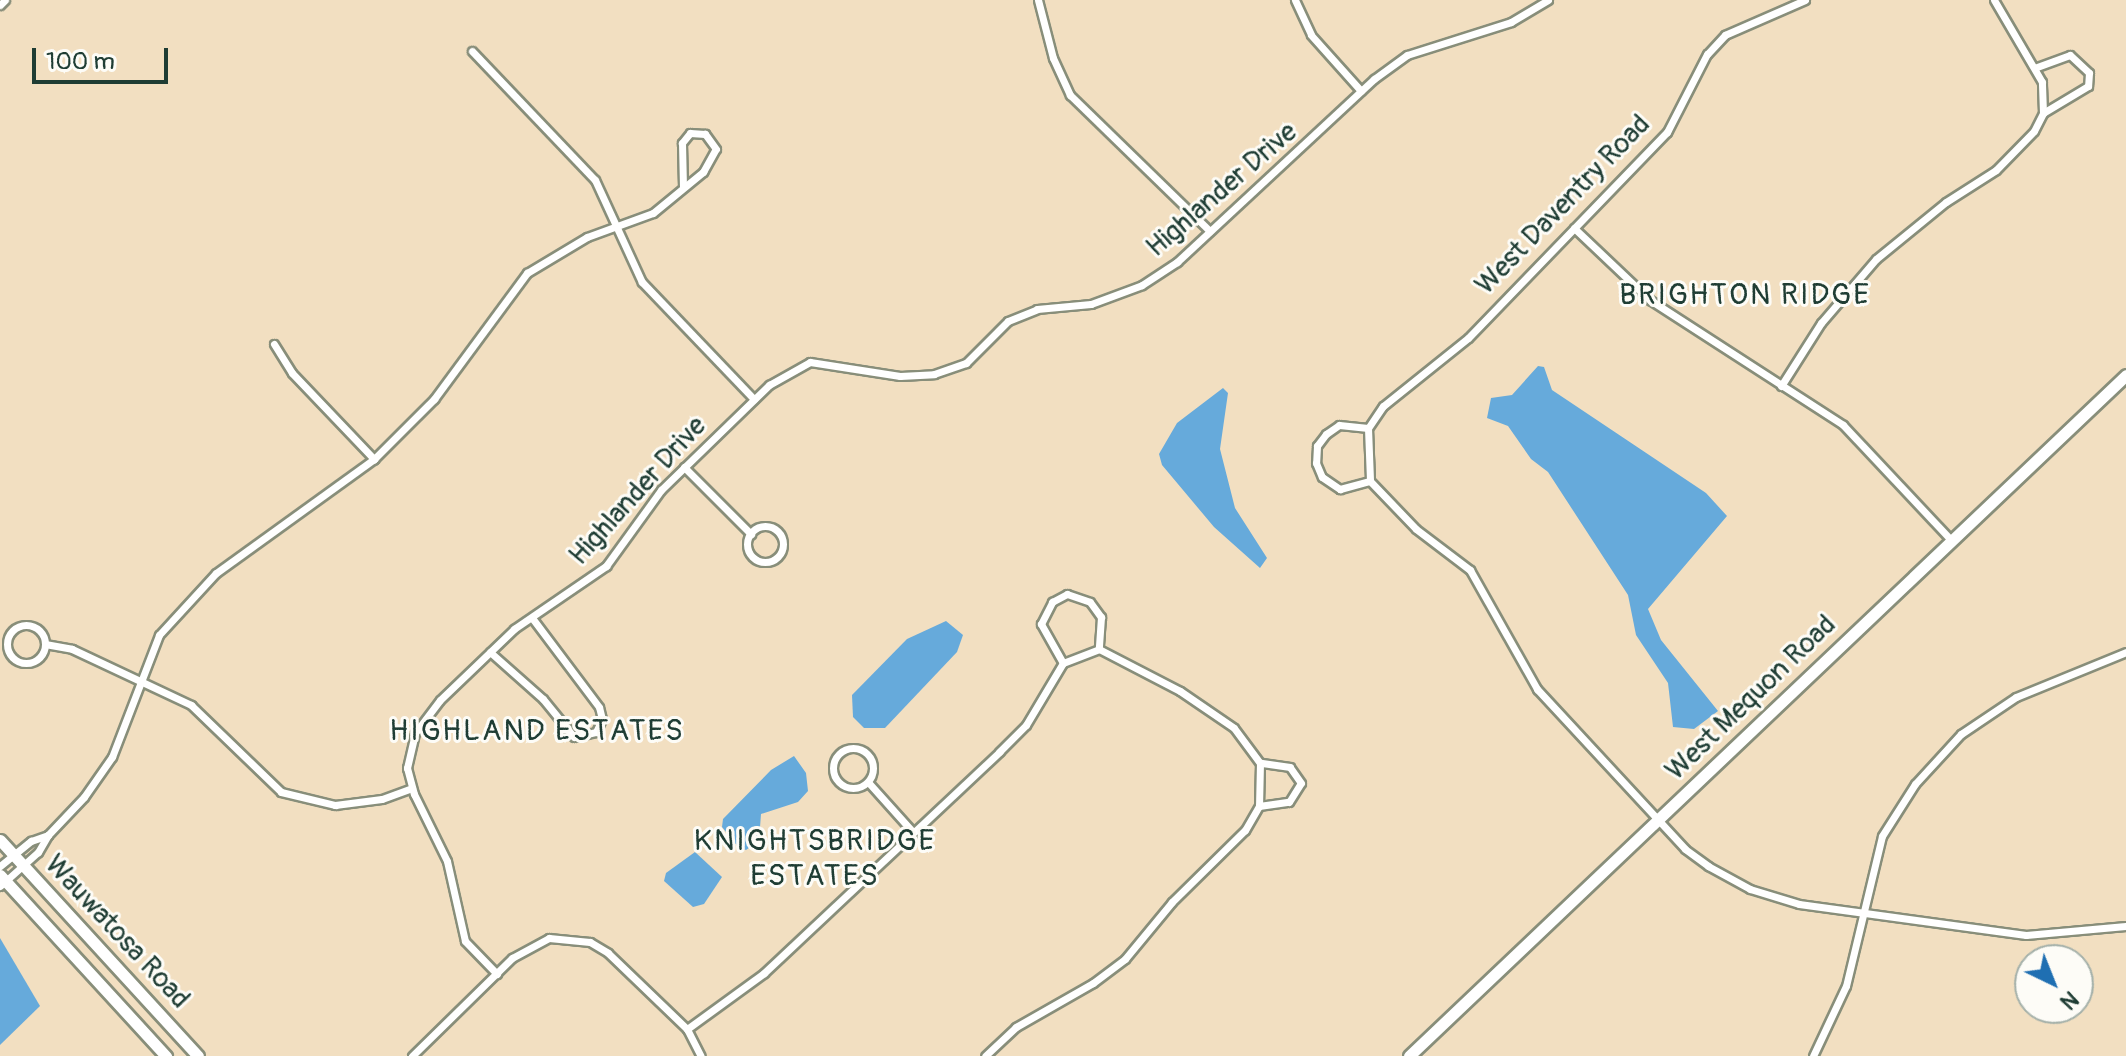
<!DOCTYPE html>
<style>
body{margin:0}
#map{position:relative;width:2126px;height:1056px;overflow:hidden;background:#f2dfc1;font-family:Pangolin,sans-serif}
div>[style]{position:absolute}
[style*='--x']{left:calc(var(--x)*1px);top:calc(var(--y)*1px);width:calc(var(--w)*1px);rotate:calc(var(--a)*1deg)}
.water>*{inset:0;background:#66aadb}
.roads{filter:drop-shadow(2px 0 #888e7a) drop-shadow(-2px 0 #888e7a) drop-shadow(0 2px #888e7a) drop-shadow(0 -2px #888e7a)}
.street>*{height:7px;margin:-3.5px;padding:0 3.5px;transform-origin:3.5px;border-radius:3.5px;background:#fff}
.street>.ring{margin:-3.5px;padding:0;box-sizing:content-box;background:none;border:7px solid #fff;border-radius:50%}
.primary>*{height:11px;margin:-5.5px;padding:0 5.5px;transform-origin:5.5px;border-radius:5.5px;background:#fff}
span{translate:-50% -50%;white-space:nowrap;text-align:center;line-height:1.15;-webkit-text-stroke:6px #fdfcf7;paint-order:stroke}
.street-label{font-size:28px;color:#1f3d34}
.neighbourhood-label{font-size:30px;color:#1f3d34;letter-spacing:2px}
.north{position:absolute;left:2014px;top:944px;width:80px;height:80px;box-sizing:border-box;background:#fdfcf7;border:2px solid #a4b0a9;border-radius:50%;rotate:137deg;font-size:22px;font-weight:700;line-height:32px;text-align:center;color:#1f3d34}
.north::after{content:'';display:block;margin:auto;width:28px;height:36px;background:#1f6fb2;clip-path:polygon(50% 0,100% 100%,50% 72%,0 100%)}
.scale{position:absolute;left:32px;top:48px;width:136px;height:36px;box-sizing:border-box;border:4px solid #1f3d34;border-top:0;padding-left:10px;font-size:24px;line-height:28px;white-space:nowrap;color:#1f3d34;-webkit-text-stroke:6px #fdfcf7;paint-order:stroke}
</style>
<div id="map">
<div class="water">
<div style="clip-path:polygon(1538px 366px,1544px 367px,1552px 390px,1706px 493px,1727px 516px,1648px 609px,1661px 640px,1718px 711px,1694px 729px,1673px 727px,1668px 683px,1636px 635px,1628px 595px,1548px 472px,1531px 459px,1508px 426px,1487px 418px,1491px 398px,1512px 395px)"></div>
<div style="clip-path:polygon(1223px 388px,1228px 393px,1220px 449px,1235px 508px,1267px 558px,1260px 568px,1214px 527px,1162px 465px,1159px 454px,1177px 423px)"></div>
<div style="clip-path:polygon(946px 621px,963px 635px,957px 652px,885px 728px,864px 728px,853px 717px,852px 695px,907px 639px)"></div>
<div style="clip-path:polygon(794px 756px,806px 773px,808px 791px,798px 802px,761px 814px,759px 841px,746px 850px,738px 847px,722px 827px,723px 819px,771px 770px)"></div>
<div style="clip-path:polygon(695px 852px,722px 877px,704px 904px,693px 907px,664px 881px,666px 873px)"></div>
<div style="clip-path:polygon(0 938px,40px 1006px,0 1045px)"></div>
</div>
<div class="roads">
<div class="street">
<div style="--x:1038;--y:0;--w:60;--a:75.5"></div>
<div style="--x:1053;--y:58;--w:41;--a:65.3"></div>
<div style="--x:1070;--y:95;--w:195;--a:44.2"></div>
<div style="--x:1295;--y:0;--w:38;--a:65"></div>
<div style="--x:1311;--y:35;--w:75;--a:48.2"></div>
<div style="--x:1805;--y:0;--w:87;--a:156.4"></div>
<div style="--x:1725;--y:35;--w:26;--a:133"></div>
<div style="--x:1707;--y:54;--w:88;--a:117.1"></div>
<div style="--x:1667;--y:132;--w:286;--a:134"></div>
<div style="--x:1468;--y:338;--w:109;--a:141.3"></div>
<div style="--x:1383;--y:406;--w:27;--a:124"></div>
<div style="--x:1368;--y:428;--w:53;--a:87.8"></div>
<div style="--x:1370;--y:481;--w:66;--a:46.2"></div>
<div style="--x:1416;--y:529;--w:68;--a:37.2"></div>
<div style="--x:1470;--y:570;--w:137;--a:60.6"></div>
<div style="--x:1537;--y:689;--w:218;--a:47.2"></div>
<div style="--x:1685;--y:849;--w:29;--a:36"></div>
<div style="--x:1708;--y:866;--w:48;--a:28.7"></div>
<div style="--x:1750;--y:889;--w:51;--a:17"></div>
<div style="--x:1799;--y:904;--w:229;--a:7.8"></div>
<div style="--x:2026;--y:935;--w:100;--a:-5.1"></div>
<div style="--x:0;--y:5;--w:7;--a:-45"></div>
<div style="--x:472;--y:51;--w:178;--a:46.4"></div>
<div style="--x:595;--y:180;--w:112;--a:65.3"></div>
<div style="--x:642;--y:282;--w:162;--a:46.3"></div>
<div style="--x:2037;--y:67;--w:35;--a:-20"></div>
<div style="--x:2070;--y:55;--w:26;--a:43"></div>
<div style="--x:2089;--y:73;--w:13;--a:94"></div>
<div style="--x:2088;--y:86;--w:52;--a:149"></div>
<div style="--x:1574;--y:228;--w:105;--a:43.5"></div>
<div style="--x:1650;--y:300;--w:230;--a:32.9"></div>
<div style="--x:1843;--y:425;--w:159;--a:46.8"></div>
<div style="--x:274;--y:344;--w:34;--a:58"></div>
<div style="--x:292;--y:373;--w:119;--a:46.4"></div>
<div style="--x:1781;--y:386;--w:75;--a:-57.6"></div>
<div style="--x:1821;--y:323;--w:84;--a:-49.3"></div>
<div style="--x:1876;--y:259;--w:90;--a:-39.2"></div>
<div style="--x:1946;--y:202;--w:59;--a:-32.6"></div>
<div style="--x:1996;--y:170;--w:54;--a:-45.7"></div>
<div style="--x:2034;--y:131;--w:20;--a:-63"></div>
<div style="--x:2043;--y:113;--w:31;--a:-92"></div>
<div style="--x:2042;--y:82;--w:95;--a:-120.3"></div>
<div style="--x:1368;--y:428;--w:29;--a:-174"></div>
<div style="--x:1339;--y:425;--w:16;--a:145"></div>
<div style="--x:1326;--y:434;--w:15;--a:127"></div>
<div style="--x:1317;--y:446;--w:17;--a:93"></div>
<div style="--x:1316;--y:463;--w:15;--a:67"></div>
<div style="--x:1322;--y:477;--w:22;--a:34"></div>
<div style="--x:1340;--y:489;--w:31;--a:-15"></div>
<div style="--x:684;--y:467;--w:95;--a:45"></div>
<div class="ring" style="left:747px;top:526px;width:29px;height:29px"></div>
<div class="ring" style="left:7px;top:625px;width:31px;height:31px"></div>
<div style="--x:45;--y:644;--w:27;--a:10"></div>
<div style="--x:72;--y:649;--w:132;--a:25.2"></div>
<div style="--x:191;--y:705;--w:125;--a:44"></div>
<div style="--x:281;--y:792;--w:56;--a:13.5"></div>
<div style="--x:335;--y:805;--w:47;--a:-7.3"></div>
<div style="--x:382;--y:799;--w:32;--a:-20"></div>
<div style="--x:490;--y:652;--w:71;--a:41.6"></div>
<div style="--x:543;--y:699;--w:49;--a:50.8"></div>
<div style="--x:574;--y:737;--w:23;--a:-13"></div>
<div style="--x:596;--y:732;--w:14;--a:-65"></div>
<div style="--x:602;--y:719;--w:12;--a:-104"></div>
<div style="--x:599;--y:707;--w:110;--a:-126.9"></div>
<div style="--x:1063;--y:663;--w:45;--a:-119.4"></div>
<div style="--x:1041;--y:624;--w:25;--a:-63"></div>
<div style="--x:1052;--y:602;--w:17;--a:-28"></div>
<div style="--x:1067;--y:594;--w:24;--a:19"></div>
<div style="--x:1090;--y:602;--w:19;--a:54"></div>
<div style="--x:1101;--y:617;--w:32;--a:94"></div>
<div class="ring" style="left:833px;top:748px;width:33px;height:33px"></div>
<div style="--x:868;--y:782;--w:66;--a:48.1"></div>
<div style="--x:1259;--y:806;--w:30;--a:-8"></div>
<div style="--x:1289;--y:802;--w:22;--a:-58"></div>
<div style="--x:1301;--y:783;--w:19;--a:-125"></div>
<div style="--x:1290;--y:767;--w:30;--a:-172"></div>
<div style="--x:48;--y:835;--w:52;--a:-46.5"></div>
<div style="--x:84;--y:797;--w:49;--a:-55"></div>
<div style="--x:112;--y:757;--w:131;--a:-68.9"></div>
<div style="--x:159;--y:635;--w:84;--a:-47.4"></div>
<div style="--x:216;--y:573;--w:195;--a:-35.8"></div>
<div style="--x:374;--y:459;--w:85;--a:-45"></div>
<div style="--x:434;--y:399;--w:157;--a:-53.6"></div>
<div style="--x:527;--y:273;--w:70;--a:-31"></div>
<div style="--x:587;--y:237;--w:70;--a:-20"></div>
<div style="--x:653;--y:213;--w:65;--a:-39.4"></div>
<div style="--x:703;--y:172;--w:26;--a:-61"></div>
<div style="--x:716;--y:149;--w:19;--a:-126"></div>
<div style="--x:705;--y:134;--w:15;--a:-176"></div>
<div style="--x:690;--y:133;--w:13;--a:129"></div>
<div style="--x:682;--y:143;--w:43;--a:88.7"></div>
<div style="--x:0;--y:866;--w:40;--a:-39"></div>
<div style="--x:31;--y:841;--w:18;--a:-19"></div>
<div style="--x:48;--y:835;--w:20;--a:120"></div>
<div style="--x:38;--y:852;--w:51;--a:138.2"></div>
<div style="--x:497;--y:974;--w:46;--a:-134.1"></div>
<div style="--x:465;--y:941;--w:82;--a:-102.7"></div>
<div style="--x:447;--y:861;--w:75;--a:-116.2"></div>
<div style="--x:414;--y:794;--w:27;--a:-105"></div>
<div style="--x:407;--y:768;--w:36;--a:-77"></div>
<div style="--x:415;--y:733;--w:41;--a:-52.9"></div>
<div style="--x:440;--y:700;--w:103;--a:-43.8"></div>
<div style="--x:514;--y:629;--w:112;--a:-34.4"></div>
<div style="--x:606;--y:566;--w:94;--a:-54.1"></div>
<div style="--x:661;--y:490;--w:151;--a:-44.2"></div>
<div style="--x:769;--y:385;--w:47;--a:-29.3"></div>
<div style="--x:810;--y:362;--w:91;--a:8.8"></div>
<div style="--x:900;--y:376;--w:34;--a:-3"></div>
<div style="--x:934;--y:374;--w:34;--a:-19"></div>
<div style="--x:966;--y:363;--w:59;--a:-45"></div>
<div style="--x:1008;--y:321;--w:31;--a:-22"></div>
<div style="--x:1037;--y:309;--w:54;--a:-5.3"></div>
<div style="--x:1091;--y:304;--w:54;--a:-20.4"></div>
<div style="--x:1142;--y:285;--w:42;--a:-33.3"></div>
<div style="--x:1177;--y:262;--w:269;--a:-42.9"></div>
<div style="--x:1374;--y:79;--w:41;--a:-36"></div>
<div style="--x:1407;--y:55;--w:109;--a:-17.6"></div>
<div style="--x:1511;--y:22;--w:43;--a:-30.7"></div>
<div style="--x:687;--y:1029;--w:95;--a:-36"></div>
<div style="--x:764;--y:973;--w:323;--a:-43.2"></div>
<div style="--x:999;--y:752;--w:38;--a:-45"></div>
<div style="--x:1026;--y:725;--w:72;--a:-59.2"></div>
<div style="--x:1063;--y:663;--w:39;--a:-21"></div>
<div style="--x:1099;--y:649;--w:91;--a:27.4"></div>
<div style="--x:1180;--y:691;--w:65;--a:34.4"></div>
<div style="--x:1234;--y:728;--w:44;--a:53.4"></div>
<div style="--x:1260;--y:763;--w:43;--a:91.3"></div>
<div style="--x:1259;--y:806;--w:28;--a:120"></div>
<div style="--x:1245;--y:830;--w:103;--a:135.4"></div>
<div style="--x:1172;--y:902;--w:74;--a:129.5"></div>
<div style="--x:1125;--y:959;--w:40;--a:143"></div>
<div style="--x:1093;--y:983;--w:89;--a:150.3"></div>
<div style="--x:1016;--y:1027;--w:42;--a:136.9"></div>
<div style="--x:412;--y:1056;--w:140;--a:-44.4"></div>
<div style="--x:512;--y:958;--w:42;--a:-28.4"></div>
<div style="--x:549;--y:938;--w:41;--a:5.6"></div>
<div style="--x:590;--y:942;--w:21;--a:31"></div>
<div style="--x:608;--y:953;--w:110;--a:43.9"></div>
<div style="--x:687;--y:1029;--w:30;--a:63"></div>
<div style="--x:1813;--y:1056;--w:77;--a:-64.8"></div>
<div style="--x:1846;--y:986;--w:154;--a:-76.5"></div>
<div style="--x:1882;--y:836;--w:62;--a:-57.6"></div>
<div style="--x:1915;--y:784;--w:68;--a:-47.4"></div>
<div style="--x:1961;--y:734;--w:66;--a:-33.9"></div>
<div style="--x:2016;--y:697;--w:119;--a:-22.2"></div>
</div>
<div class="primary">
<div style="--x:0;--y:840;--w:293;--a:47.5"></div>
<div style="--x:0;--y:875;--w:246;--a:47.5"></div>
<div style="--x:1409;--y:1056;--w:989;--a:-43.52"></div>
</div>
</div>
<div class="street-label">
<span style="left:1222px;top:190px;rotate:-41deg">Highlander Drive</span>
<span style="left:1563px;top:205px;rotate:-46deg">West Daventry Road</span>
<span style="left:638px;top:491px;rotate:-48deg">Highlander Drive</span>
<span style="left:1751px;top:698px;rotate:-44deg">West Mequon Road</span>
<span style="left:117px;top:932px;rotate:47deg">Wauwatosa Road</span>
</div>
<div class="neighbourhood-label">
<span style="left:1745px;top:295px">BRIGHTON RIDGE</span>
<span style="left:537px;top:731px">HIGHLAND ESTATES</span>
<span style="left:815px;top:858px">KNIGHTSBRIDGE<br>ESTATES</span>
</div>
<div class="north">N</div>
<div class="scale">100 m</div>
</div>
